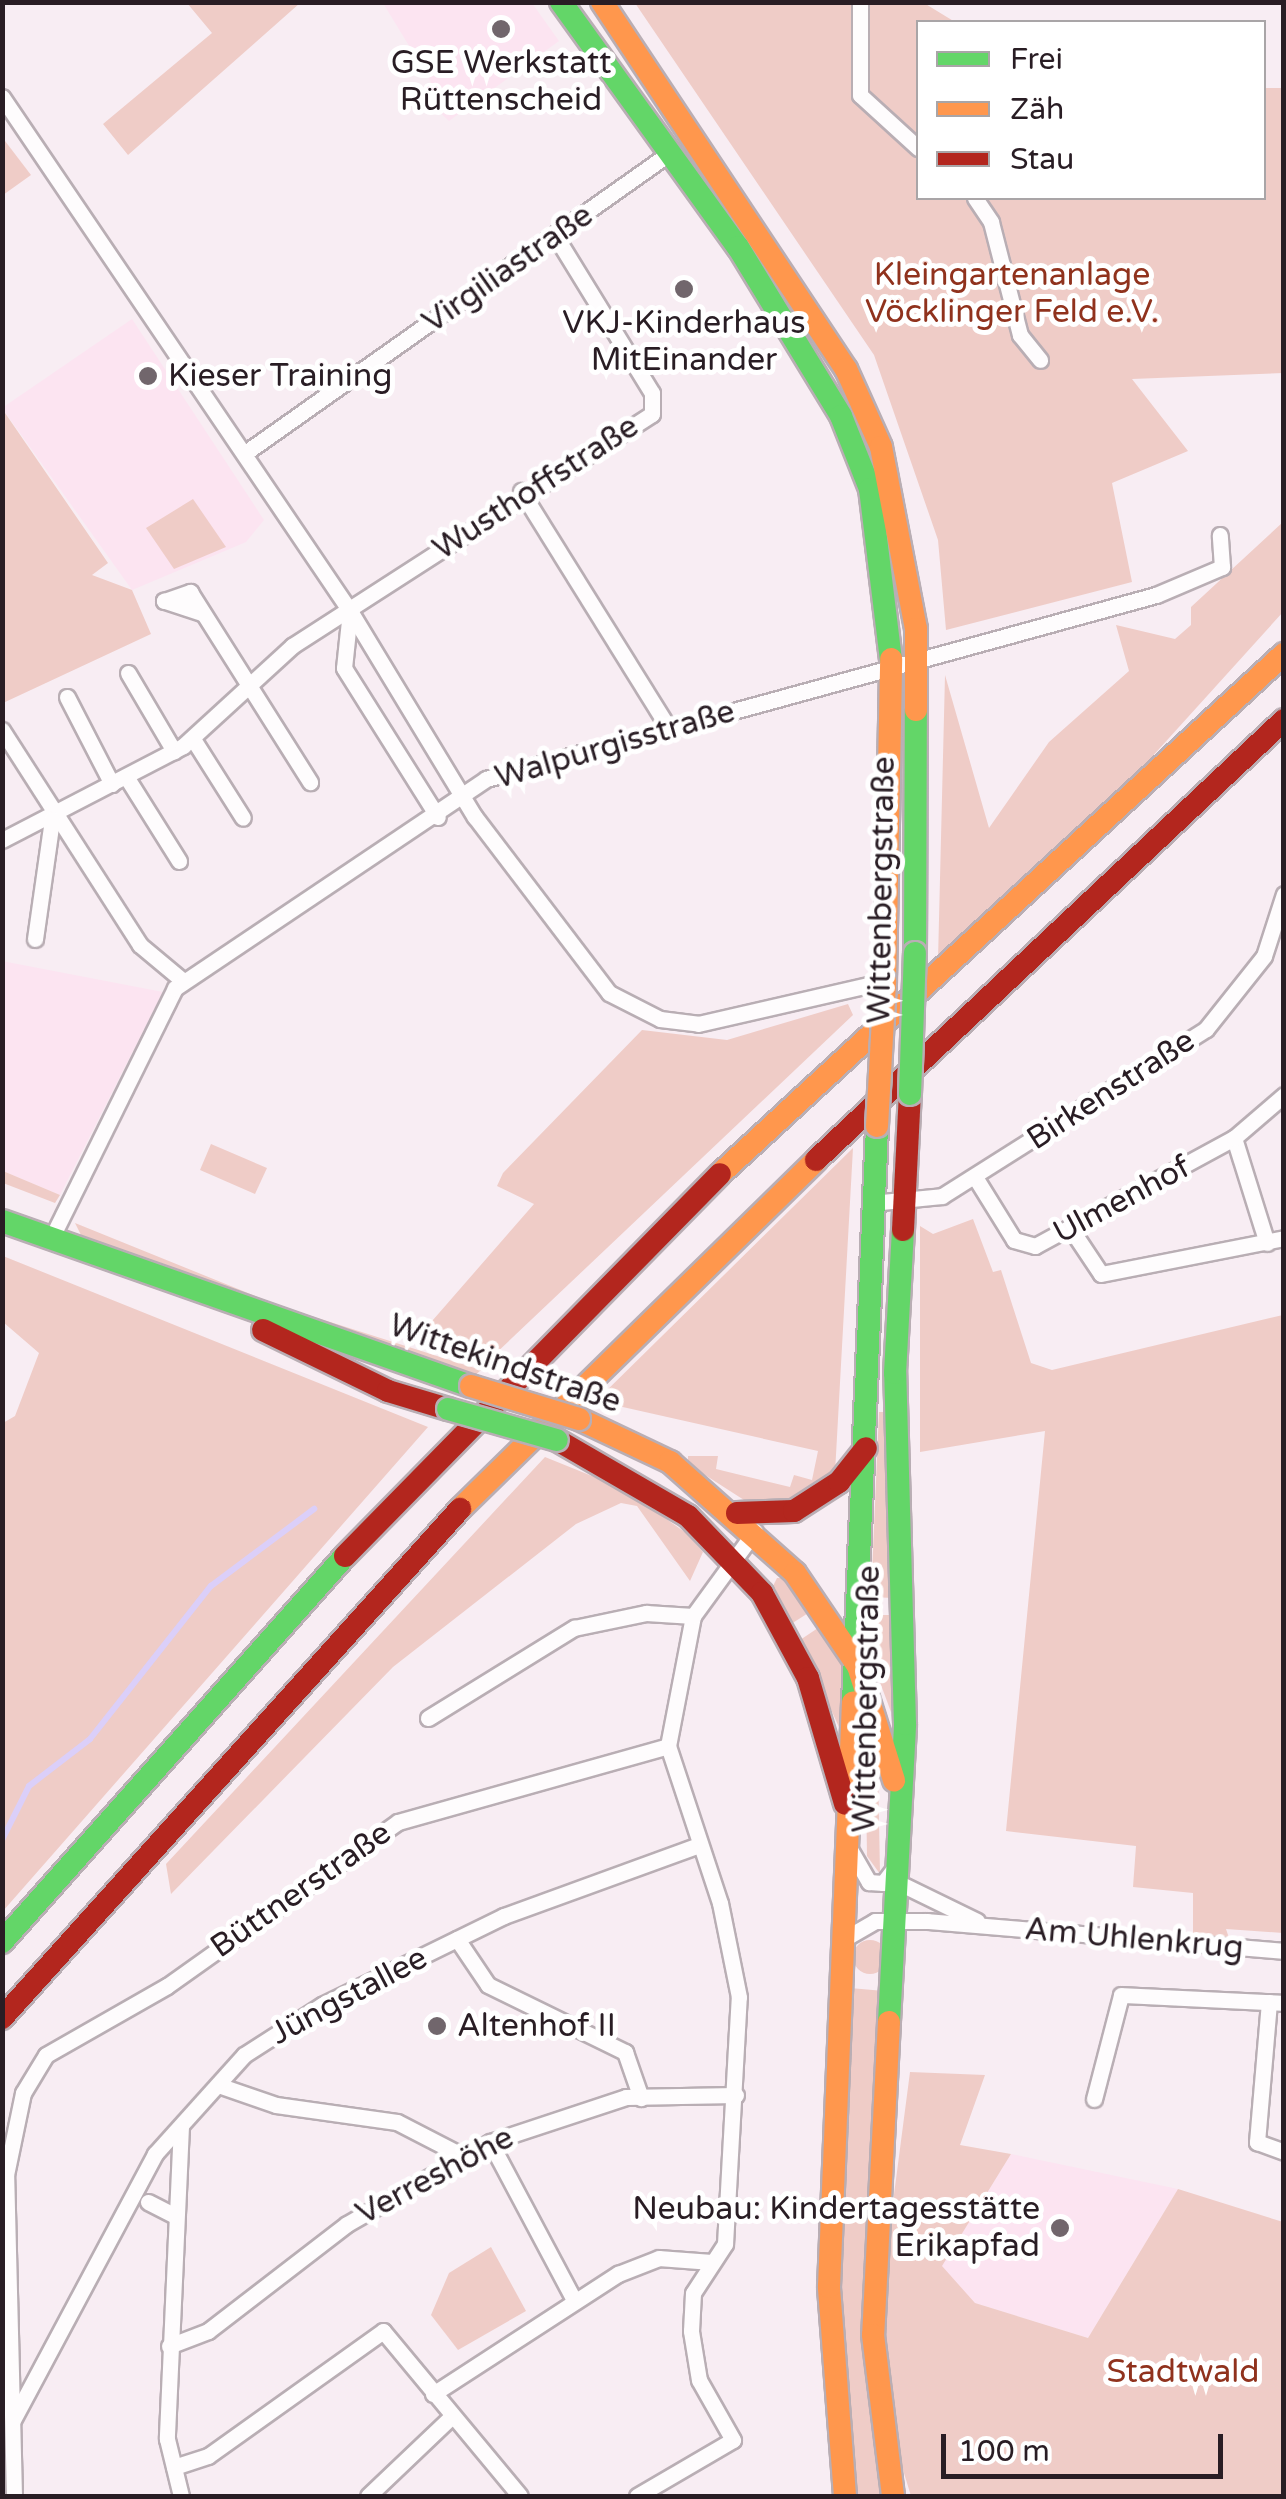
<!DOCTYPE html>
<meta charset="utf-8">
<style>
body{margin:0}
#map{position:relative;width:1286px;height:2499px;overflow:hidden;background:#f8edf3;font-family:"Varela Round",sans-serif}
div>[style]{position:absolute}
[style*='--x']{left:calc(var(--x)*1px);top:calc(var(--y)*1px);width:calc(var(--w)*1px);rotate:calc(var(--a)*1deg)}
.built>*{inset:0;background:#fce4f1}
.green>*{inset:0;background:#efccc7}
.round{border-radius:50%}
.stream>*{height:6px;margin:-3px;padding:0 3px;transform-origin:3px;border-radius:3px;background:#dbcff9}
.roads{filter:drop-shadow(2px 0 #b9aeb4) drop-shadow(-2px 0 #b9aeb4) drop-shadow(0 2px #b9aeb4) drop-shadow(0 -2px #b9aeb4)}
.street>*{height:15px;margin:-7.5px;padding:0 7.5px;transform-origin:7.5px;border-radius:7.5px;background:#fefcfd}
.fast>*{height:22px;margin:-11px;padding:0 11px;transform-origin:11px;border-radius:11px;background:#63d668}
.slow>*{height:22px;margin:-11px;padding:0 11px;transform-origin:11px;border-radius:11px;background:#ff974d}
.jam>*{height:22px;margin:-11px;padding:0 11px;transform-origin:11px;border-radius:11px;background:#b3261e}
.bridges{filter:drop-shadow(2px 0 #b9aeb4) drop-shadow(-2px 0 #b9aeb4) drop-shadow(0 2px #b9aeb4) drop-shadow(0 -2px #b9aeb4)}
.fast-bridge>*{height:22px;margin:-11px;padding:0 11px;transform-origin:11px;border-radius:11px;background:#63d668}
.slow-bridge>*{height:22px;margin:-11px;padding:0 11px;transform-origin:11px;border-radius:11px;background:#ff974d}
.dots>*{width:28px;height:28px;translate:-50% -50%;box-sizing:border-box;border:5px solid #fff;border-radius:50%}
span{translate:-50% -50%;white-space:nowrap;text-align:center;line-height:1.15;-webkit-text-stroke:10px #fff;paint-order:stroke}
.poi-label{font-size:32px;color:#291d24}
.left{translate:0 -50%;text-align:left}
.right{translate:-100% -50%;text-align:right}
.street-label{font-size:32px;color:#291d24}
.park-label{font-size:32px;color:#90321d}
.frame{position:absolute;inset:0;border:5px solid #291d24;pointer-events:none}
.legend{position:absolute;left:916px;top:20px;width:350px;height:180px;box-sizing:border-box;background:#fff;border:2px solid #a9a5a7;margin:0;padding:12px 18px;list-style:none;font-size:30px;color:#291d24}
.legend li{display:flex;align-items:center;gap:20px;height:50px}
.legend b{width:50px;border:2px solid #a9a5a7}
.scale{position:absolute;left:941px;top:2434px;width:282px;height:45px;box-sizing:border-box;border:5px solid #291d24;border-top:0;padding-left:12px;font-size:30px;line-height:35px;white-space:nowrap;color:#291d24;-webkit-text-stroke:8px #fff;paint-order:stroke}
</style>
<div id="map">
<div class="built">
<div style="clip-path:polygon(383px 3px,532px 3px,559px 41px,449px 121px,416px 90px,431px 82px)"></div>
<div style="clip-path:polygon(132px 319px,264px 520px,246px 542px,132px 590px,2px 408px)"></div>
<div style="clip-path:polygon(2px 961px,163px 992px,60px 1195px,3px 1171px)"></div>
<div style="clip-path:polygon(1011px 2154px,1178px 2189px,1088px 2338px,975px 2303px,941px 2266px)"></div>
</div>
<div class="green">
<div style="clip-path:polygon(187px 3px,300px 3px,128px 155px,103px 124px,212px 33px)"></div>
<div style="clip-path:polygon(635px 3px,924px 3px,955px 22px,918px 22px,918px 198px,1264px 198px,1264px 88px,1283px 88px,1283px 373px,1132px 379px,1188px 451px,1112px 483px,1132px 582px,946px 630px,938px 540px,874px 355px)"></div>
<div style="clip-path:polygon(2px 137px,31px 175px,3px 195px,2px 195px)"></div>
<div style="clip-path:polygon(3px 410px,108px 563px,92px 575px,132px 590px,151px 634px,3px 703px)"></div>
<div style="clip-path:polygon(193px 499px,226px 547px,174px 569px,146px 528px)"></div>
<div style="clip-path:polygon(1283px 522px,1283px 612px,1150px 759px,938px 960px,945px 675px,989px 828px,1049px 742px,1129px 671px,1116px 625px,1175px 639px,1191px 625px,1191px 607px)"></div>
<div style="clip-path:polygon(848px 1004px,853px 1015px,493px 1356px,419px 1336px,534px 1204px,497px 1186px,503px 1173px,642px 1030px,727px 1040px)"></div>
<div style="clip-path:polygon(211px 1144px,267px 1168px,255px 1194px,200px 1170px)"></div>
<div style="clip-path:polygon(853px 1148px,835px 1473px,789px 1502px,744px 1500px,688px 1464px,688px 1456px,718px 1456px,716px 1469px,790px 1487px,794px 1475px,812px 1480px,818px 1451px,596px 1401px)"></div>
<div style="clip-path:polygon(2px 1171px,3px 1171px,60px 1195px,55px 1203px,3px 1183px)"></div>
<div style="clip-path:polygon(973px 1219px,993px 1272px,1001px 1270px,1031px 1363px,1052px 1370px,1283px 1315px,1283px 1933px,1226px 1929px,1230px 1941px,1193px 1939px,1193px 1893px,1133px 1887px,1136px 1846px,1006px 1831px,1045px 1431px,920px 1452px,920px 1226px,933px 1234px)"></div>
<div style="clip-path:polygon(75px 1223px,280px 1306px,481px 1370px,472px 1378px,294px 1321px,83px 1239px)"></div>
<div style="clip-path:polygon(3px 1256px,428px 1427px,3px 1911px,3px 1423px,15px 1416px,39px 1353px,3px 1322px)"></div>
<div style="clip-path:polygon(879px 1412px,887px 1412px,893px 1598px,871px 1597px)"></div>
<div style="clip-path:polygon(545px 1457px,624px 1489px,686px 1533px,703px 1552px,690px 1581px,637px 1506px,621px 1503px,576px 1524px,393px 1667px,171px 1894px,166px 1864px)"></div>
<div style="clip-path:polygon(777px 1578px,786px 1578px,813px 1610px,791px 1624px,771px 1590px)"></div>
<div style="clip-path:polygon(871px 1615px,893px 1615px,891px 1712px,868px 1650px)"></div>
<div style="clip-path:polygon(824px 1624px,844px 1657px,842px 1734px,800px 1640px)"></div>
<div style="clip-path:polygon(865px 1720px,878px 1766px,880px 1874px,867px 1856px)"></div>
<div class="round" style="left:853px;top:1940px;width:34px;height:34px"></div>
<div style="clip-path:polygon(850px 1988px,884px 1991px,869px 2386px,882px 2496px,857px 2496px,847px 2440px,838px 2295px)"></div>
<div style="clip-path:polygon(910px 2072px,985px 2075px,960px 2145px,1011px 2154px,942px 2266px,975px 2303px,1088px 2338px,1178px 2189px,1283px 2222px,1283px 2496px,911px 2496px,892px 2434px,881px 2294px)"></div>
<div style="clip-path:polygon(491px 2247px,526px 2311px,458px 2350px,431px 2315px,449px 2273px)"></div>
</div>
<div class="stream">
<div style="--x:2;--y:1840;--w:60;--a:-63.4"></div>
<div style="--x:29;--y:1786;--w:77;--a:-37.6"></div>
<div style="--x:90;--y:1739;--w:195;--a:-51.7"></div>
<div style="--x:211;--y:1586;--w:129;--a:-36.8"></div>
</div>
<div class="roads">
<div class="street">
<div style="--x:860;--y:2;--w:93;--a:90"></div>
<div style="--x:860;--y:95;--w:79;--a:42.4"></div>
<div style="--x:2;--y:97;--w:621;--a:55.9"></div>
<div style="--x:350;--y:611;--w:241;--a:58.8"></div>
<div style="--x:475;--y:817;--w:221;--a:52.7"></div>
<div style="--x:609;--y:993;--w:57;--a:27"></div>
<div style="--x:660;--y:1019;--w:38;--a:7"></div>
<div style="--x:698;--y:1024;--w:192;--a:-12.9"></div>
<div style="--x:975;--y:198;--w:29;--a:56"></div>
<div style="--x:991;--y:222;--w:117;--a:75.6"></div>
<div style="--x:1020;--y:335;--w:32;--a:51"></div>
<div style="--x:245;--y:453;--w:522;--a:-35.24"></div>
<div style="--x:521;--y:491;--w:282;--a:58.1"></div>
<div style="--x:350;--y:611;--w:57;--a:96"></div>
<div style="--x:344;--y:668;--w:176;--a:57.8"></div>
<div style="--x:202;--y:613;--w:40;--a:-162"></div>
<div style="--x:164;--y:601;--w:28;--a:-19"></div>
<div style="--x:190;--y:592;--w:225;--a:57.7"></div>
<div style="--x:128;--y:673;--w:91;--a:59.5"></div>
<div style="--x:67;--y:697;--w:98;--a:62.7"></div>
<div style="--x:2;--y:730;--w:255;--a:57.3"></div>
<div style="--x:140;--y:945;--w:55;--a:39.8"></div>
<div style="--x:193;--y:739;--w:93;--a:57.7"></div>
<div style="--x:127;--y:778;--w:98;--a:57.9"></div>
<div style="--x:2;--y:840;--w:204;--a:-27.4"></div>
<div style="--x:183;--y:746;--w:148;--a:-42.5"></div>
<div style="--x:292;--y:646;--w:428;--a:-32.8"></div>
<div style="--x:652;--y:414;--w:21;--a:-90"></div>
<div style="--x:652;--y:393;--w:183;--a:-121.6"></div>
<div style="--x:35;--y:939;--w:121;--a:-81.9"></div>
<div style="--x:1234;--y:1138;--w:110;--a:72.6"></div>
<div style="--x:975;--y:1177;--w:74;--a:58.2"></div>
<div style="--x:1014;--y:1240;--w:22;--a:16"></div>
<div style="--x:1035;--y:1246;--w:226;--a:-28.5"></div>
<div style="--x:1234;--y:1138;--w:66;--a:-40.7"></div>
<div style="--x:871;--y:1203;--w:71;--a:-5.6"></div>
<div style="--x:942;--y:1196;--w:312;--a:-32.3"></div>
<div style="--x:1206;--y:1029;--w:93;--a:-51.5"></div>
<div style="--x:1264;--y:956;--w:65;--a:-72.1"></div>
<div style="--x:1073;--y:1232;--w:50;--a:56.3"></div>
<div style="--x:1101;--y:1274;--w:187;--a:-11.1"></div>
<div style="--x:51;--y:1239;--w:280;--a:-63.7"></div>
<div style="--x:175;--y:988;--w:375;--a:-33.9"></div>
<div style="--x:486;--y:779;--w:695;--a:-15.36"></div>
<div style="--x:1156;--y:595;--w:72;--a:-23"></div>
<div style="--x:1222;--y:567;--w:32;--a:-94"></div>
<div style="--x:428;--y:1718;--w:172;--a:-31.7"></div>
<div style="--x:574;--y:1628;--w:74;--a:-11.8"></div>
<div style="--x:646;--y:1613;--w:47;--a:3.7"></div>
<div style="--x:851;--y:1851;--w:36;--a:60"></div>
<div style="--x:869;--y:1882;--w:14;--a:4"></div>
<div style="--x:883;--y:1883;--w:21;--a:-53"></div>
<div style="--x:897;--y:1882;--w:89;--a:26"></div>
<div style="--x:457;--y:1939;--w:55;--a:56"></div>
<div style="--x:488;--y:1985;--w:153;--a:26.1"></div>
<div style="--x:625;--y:2052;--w:49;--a:70.8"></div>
<div style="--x:844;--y:1939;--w:36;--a:-30"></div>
<div style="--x:875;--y:1921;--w:52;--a:0"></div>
<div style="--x:927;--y:1921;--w:358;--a:4.8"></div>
<div style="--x:1269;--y:2002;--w:141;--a:94.9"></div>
<div style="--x:1257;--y:2142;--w:29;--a:20"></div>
<div style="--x:218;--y:2085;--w:61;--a:19"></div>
<div style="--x:276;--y:2105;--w:122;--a:8"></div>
<div style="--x:397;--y:2122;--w:72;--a:27.3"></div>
<div style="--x:1094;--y:2099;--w:107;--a:-75.4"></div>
<div style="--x:1121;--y:1995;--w:163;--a:2.8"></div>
<div style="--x:181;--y:2126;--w:313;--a:92.6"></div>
<div style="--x:167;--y:2439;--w:59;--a:76.2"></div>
<div style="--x:490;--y:2142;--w:177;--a:62"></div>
<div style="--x:148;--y:2202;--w:28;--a:27"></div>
<div style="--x:169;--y:2346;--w:42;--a:-21"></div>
<div style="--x:208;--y:2331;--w:175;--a:-37.6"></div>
<div style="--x:347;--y:2224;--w:165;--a:-29.8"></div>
<div style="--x:490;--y:2142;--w:143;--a:-18.3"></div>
<div style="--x:626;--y:2097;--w:110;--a:-1"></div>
<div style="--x:433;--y:2394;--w:221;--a:-33"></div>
<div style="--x:618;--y:2274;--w:44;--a:-21.3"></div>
<div style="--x:659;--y:2258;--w:52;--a:4.4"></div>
<div style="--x:13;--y:2420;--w:302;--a:-61.9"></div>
<div style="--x:155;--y:2154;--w:133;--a:-48"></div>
<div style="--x:244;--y:2055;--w:93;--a:-32.7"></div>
<div style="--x:322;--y:2005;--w:203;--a:-26.1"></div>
<div style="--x:504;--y:1916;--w:204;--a:-20"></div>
<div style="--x:174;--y:2467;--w:36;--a:-18"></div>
<div style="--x:208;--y:2456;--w:215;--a:-35.5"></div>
<div style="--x:383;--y:2331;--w:214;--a:50.3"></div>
<div style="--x:14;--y:2496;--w:321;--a:-91.4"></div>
<div style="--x:6;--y:2175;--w:84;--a:-78.3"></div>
<div style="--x:23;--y:2093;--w:44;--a:-58.8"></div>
<div style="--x:46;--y:2055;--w:139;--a:-29.7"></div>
<div style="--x:167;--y:1986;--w:283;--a:-35.4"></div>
<div style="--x:398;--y:1822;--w:280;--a:-15.7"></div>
<div style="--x:368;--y:2496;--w:113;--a:-43.6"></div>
<div style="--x:637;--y:2496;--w:111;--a:-30.3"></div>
<div style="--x:733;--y:2440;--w:69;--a:-119.5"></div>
<div style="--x:699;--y:2380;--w:50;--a:-99.3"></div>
<div style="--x:691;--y:2331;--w:38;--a:-87"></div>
<div style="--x:693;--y:2293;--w:59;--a:-56.9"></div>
<div style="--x:725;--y:2244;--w:247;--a:-86.8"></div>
<div style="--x:739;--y:1997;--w:96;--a:-101.4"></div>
<div style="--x:720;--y:1903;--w:165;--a:-108.3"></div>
<div style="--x:668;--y:1746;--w:132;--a:-79.1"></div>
<div style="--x:693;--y:1616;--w:105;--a:-53.9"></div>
</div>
<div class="fast">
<div style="--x:561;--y:2;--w:302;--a:54.2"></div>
<div style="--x:738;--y:247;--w:198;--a:58.6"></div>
<div style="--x:841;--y:416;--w:79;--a:68.3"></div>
<div style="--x:870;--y:489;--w:171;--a:83"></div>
<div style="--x:915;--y:953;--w:243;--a:-89.8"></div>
<div style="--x:2;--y:1221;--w:497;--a:19.4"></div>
<div style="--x:853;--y:1702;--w:576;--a:-87.61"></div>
<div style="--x:2;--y:1942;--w:516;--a:-48.38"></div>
<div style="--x:889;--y:2022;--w:298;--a:-86.9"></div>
<div style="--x:905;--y:1724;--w:351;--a:-91.6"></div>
<div style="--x:895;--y:1373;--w:143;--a:-86.8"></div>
</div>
<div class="slow">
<div style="--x:602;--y:2;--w:441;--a:56.4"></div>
<div style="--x:846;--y:369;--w:85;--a:65.8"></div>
<div style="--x:881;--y:447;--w:185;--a:79.1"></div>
<div style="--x:916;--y:629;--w:81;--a:90"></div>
<div style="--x:885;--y:981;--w:322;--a:-88.9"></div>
<div style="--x:720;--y:1174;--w:767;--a:-42.68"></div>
<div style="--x:579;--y:1419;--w:101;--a:25.3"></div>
<div style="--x:670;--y:1462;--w:167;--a:41.6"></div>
<div style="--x:795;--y:1573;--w:112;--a:55.9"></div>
<div style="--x:858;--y:1666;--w:120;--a:72.5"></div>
<div style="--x:460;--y:1509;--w:499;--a:-44.4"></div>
<div style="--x:889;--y:2022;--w:313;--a:92.9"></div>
<div style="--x:873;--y:2335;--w:162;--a:82.9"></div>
<div style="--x:845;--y:2496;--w:210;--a:-94.4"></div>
<div style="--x:829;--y:2287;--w:585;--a:-87.65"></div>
</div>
<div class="jam">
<div style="--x:816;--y:1160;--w:642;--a:-43.23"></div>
<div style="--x:903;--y:1230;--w:136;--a:-87.1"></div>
<div style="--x:263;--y:1330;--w:139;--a:26"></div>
<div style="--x:388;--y:1391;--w:63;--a:16.7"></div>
<div style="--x:557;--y:1440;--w:151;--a:30.1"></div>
<div style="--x:688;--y:1516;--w:107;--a:46.1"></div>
<div style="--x:762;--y:1593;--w:97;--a:61.6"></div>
<div style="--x:808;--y:1678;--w:131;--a:73.6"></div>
<div style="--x:737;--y:1513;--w:57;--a:-2"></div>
<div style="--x:794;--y:1511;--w:54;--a:-32.8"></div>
<div style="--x:839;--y:1482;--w:43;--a:-51.5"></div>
<div style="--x:345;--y:1556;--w:535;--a:-45.53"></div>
<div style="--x:2;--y:2018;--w:685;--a:-48.02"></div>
</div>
</div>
<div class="bridges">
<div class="fast-bridge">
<div style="--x:910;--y:1094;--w:141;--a:-88"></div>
<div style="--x:448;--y:1409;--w:113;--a:15.9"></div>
</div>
<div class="slow-bridge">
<div style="--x:877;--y:1126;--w:145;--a:-86.8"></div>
<div style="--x:471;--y:1386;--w:113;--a:17"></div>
</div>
</div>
<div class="dots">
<div style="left:501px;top:29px;background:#71666c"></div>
<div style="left:684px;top:289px;background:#71666c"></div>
<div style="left:148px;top:376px;background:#71666c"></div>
<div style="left:437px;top:2026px;background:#71666c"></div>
<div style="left:1060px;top:2228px;background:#71666c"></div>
</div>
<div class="poi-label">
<span style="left:501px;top:82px">GSE Werkstatt<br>Rüttenscheid</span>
<span style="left:684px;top:342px">VKJ-Kinderhaus<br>MitEinander</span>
<span class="left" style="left:168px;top:376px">Kieser Training</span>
<span class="left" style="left:457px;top:2026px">Altenhof II</span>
<span class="right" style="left:1040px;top:2228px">Neubau: Kindertagesstätte<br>Erikapfad</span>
</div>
<div class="street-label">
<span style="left:508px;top:269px;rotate:-35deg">Virgiliastraße</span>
<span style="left:536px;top:488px;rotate:-33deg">Wusthoffstraße</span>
<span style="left:615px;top:745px;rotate:-16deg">Walpurgisstraße</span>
<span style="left:882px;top:890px;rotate:-89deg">Wittenbergstraße</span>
<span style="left:1111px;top:1090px;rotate:-33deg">Birkenstraße</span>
<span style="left:1122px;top:1200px;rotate:-28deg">Ulmenhof</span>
<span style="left:505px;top:1364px;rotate:19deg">Wittekindstraße</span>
<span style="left:867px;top:1699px;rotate:-89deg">Wittenbergstraße</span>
<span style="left:301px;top:1890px;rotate:-35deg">Büttnerstraße</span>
<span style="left:1134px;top:1939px;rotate:5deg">Am Uhlenkrug</span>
<span style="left:349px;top:1996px;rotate:-28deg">Jüngstallee</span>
<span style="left:435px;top:2176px;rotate:-28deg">Verreshöhe</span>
</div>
<div class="park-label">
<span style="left:1012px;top:294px">Kleingartenanlage<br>Vöcklinger Feld e.V.</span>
<span style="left:1183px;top:2372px">Stadtwald</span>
</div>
<div class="frame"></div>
<ul class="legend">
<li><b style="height:12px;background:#63d668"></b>Frei</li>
<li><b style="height:12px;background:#ff974d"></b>Zäh</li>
<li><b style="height:12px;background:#b3261e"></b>Stau</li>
</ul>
<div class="scale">100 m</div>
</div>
